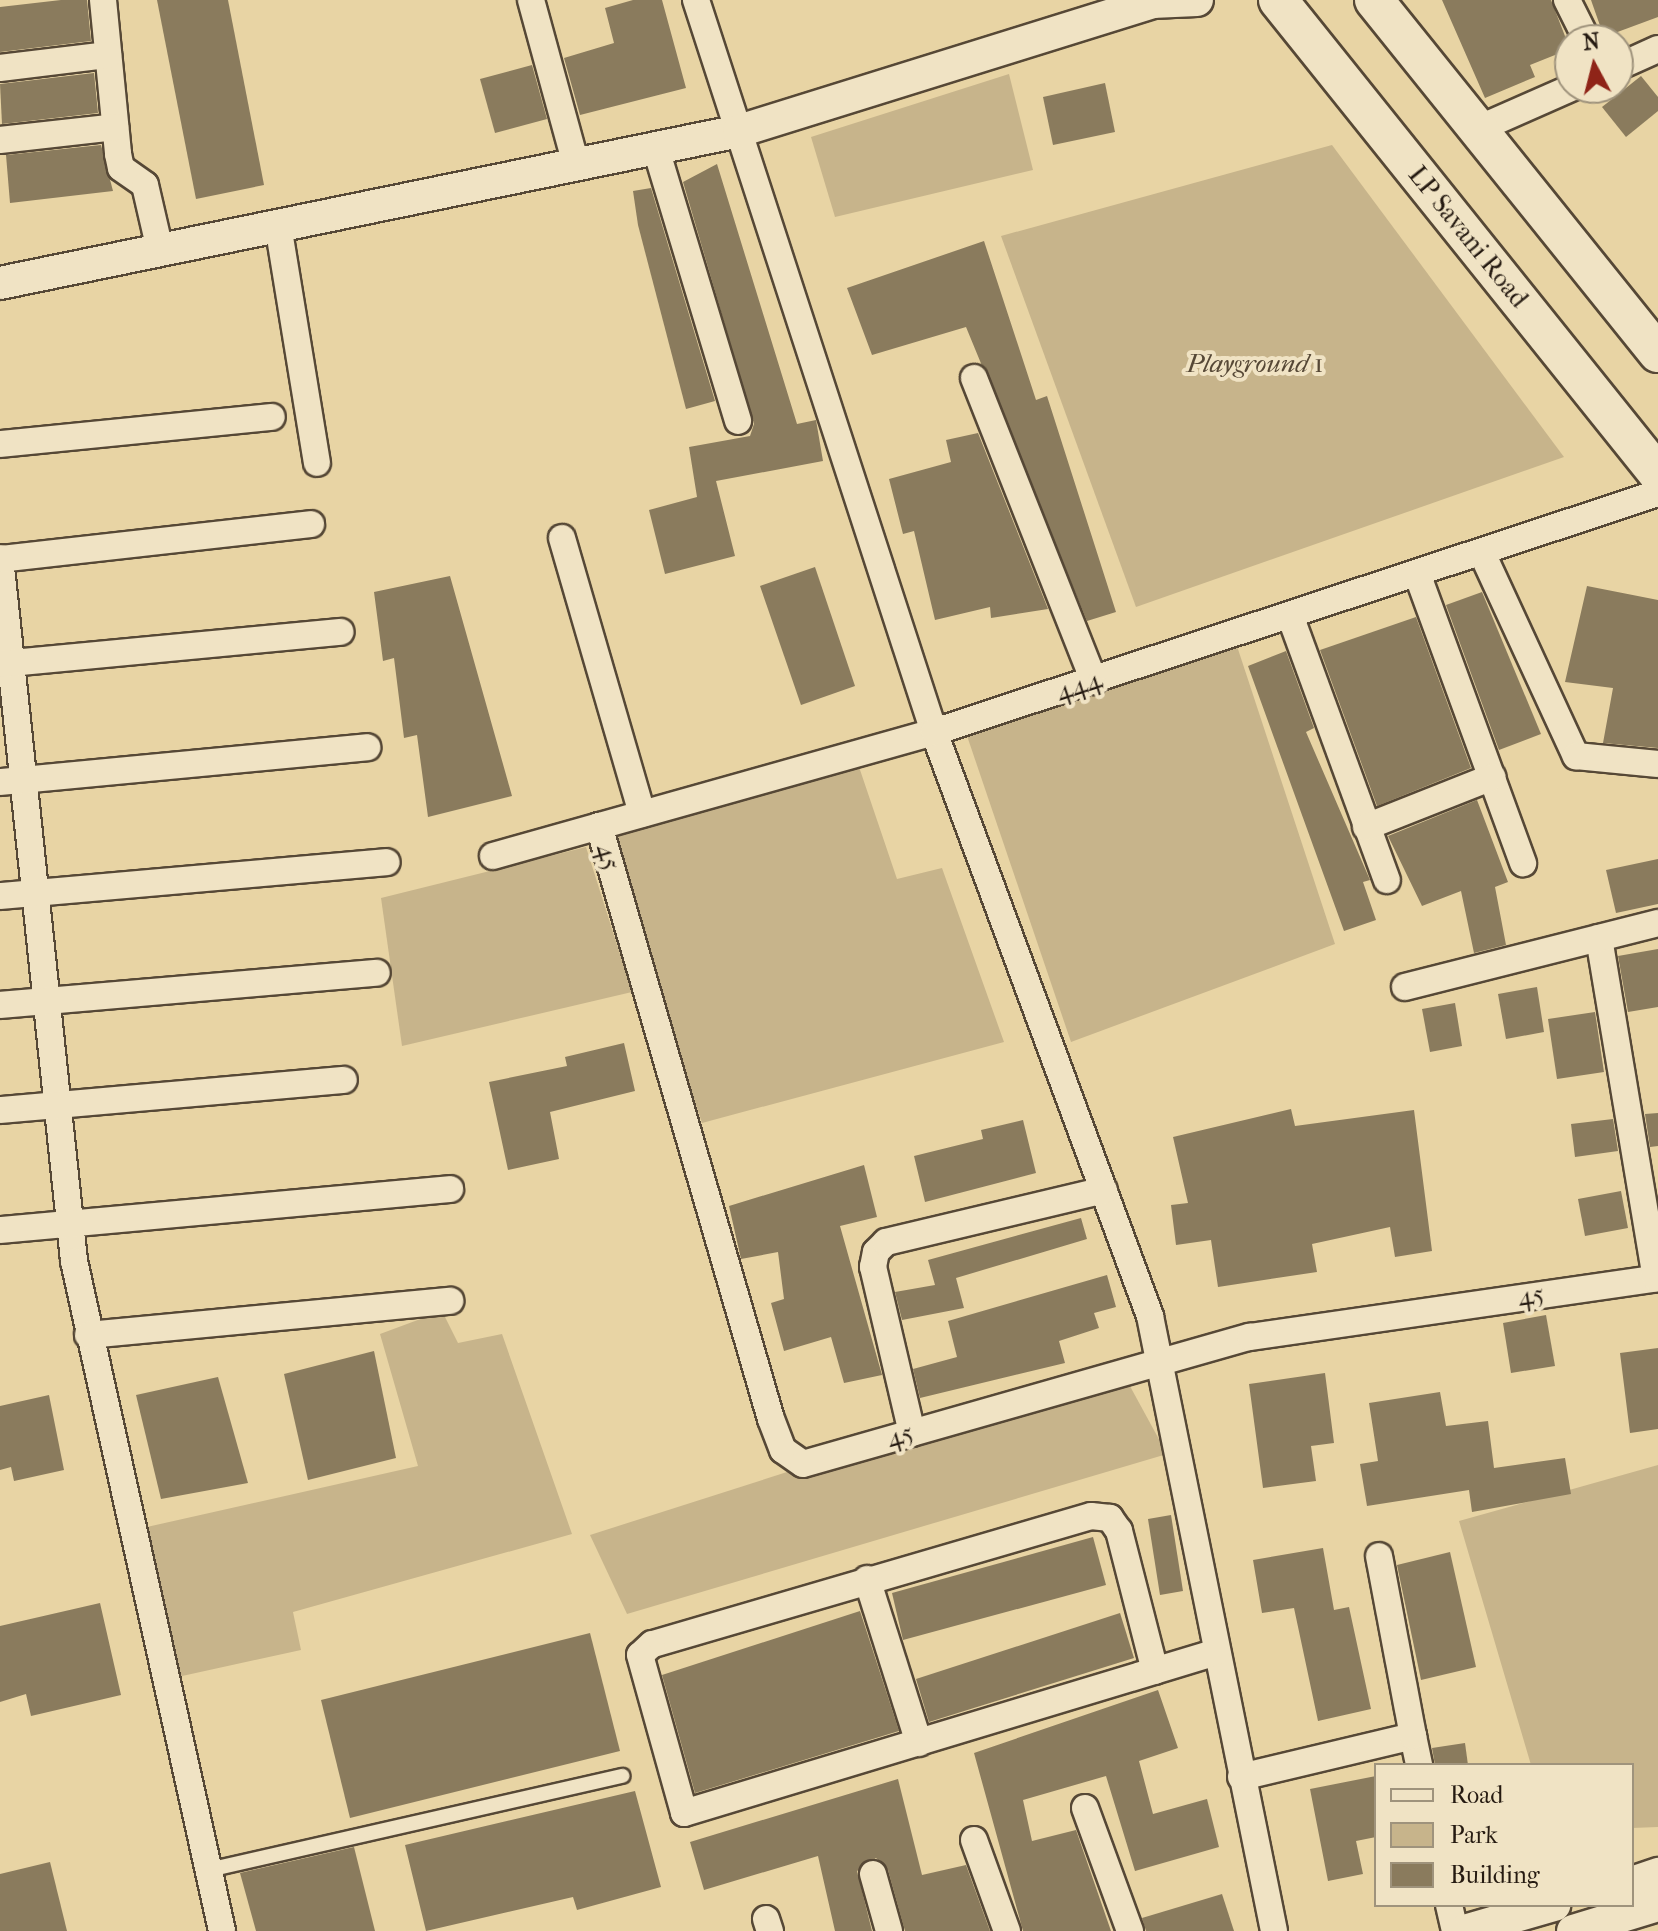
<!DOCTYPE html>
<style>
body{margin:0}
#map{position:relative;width:1658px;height:1931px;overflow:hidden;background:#e8d4a4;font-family:"IM FELL French Canon",serif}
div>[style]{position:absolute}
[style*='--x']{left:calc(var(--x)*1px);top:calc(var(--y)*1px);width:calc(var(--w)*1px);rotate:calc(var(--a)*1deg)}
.green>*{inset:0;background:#c7b48b}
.building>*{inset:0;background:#8a7b5d}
.roads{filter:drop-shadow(2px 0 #564836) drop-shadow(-2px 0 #564836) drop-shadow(0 2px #564836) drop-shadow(0 -2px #564836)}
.service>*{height:14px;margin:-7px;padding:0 7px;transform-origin:7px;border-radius:7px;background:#f0e3c4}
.minor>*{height:26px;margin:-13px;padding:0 13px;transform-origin:13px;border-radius:13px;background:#f0e3c4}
.tertiary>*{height:32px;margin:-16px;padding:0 16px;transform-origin:16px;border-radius:16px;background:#f0e3c4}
.secondary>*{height:38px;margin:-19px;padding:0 19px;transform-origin:19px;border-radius:19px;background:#f0e3c4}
span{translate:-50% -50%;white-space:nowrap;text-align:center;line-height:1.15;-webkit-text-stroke:8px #f0e3c4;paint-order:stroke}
.street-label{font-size:26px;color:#251a11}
.park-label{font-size:26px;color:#564836;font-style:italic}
.legend{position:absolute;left:1374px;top:1763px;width:260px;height:144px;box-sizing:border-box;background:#f0e3c4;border:2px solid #9f937c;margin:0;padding:10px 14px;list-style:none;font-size:24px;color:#251a11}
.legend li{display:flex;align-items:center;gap:16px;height:40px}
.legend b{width:40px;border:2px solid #9f937c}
.north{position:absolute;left:1554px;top:24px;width:80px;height:80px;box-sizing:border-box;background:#f0e3c4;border:2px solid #9f937c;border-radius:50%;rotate:353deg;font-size:22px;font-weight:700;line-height:32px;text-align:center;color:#251a11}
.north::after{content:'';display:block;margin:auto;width:28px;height:36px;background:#8f2418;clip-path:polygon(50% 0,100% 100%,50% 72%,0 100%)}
</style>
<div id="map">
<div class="green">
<div style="clip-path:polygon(1009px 74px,1033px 170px,835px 217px,811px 137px)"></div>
<div style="clip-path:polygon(1332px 145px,1564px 457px,1136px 607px,1001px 236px)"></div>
<div style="clip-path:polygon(1234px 637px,1335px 944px,1071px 1042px,964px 727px)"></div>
<div style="clip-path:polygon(857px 761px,897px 879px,942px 868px,1004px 1042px,702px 1123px,605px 832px)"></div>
<div style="clip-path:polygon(586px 847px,632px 992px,402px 1046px,381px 898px)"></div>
<div style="clip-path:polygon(442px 1311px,458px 1343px,502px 1334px,572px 1534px,293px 1612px,301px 1650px,173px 1678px,138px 1529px,418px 1466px,380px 1334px)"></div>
<div style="clip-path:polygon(1119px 1366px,1167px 1454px,627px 1614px,590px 1535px)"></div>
<div style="clip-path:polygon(1658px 1465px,1658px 1827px,1632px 1828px,1632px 1765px,1531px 1765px,1459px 1521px)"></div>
</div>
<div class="building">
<div style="clip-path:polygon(61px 0,87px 0,91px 41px,0 52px,0 7px)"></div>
<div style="clip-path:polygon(157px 0,228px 0,264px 185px,196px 199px)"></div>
<div style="clip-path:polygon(633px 0,662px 0,686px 88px,580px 115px,564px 58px,614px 43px,605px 8px)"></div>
<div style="clip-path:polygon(1442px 0,1551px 0,1570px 49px,1530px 65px,1535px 77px,1485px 98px)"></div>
<div style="clip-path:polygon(1591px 0,1658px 0,1658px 17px,1604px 37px)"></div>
<div style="clip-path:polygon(532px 65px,547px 119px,495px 133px,480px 79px)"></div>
<div style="clip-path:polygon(94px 73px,98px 113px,2px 124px,0 84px)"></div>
<div style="clip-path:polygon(1641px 76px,1658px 97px,1658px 111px,1626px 137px,1602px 107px)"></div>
<div style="clip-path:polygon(1105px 83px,1115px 132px,1053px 145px,1043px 97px)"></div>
<div style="clip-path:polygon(101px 145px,113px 191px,10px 203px,6px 155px)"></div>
<div style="clip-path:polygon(717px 164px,797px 424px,816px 420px,823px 461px,716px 481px,735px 556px,665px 574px,649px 510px,697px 497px,689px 447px,750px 436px,754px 424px,683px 182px)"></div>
<div style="clip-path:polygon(651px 188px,715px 401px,686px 409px,638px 225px,633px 191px)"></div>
<div style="clip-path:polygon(984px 241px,1036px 400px,1047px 396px,1116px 612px,1087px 621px,966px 327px,872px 355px,847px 288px)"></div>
<div style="clip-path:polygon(978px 433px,1048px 609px,991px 618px,990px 607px,935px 620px,914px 531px,903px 534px,889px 479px,951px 462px,946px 440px)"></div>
<div style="clip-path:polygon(815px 567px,855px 686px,801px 705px,760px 586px)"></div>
<div style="clip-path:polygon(450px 576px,512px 796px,428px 817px,417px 735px,404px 738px,394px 658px,383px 661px,374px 592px)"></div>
<div style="clip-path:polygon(1587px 586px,1658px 600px,1658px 748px,1603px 743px,1613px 688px,1565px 682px)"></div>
<div style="clip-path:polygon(1482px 592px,1541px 734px,1499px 750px,1446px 605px)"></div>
<div style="clip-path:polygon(1416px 617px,1471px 768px,1377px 806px,1320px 650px)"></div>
<div style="clip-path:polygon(1286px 651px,1314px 728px,1306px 732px,1370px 880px,1363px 882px,1376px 920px,1344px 931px,1248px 666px)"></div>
<div style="clip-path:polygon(1477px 800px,1508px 882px,1495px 887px,1506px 945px,1474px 953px,1461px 891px,1422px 906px,1388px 836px)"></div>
<div style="clip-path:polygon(1658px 859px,1658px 904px,1616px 913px,1606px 870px)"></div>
<div style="clip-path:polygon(1658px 949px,1658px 1007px,1628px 1012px,1618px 956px)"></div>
<div style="clip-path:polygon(1537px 987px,1544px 1032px,1506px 1039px,1498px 994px)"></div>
<div style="clip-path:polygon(1455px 1003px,1462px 1046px,1430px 1052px,1422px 1009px)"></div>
<div style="clip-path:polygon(1595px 1012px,1604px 1072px,1557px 1079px,1548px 1019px)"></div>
<div style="clip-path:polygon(624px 1043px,635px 1091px,550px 1112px,559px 1159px,508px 1170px,489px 1082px,567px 1066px,565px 1057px)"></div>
<div style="clip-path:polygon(1291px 1109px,1295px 1126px,1414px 1110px,1432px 1251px,1395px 1257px,1390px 1227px,1312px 1244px,1317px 1272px,1218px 1287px,1211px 1240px,1176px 1245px,1171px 1205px,1188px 1203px,1173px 1137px)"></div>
<div style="clip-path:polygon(1658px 1113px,1658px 1146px,1650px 1147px,1645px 1114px)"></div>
<div style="clip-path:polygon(1613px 1119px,1618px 1151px,1575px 1157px,1571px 1124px)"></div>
<div style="clip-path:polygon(1023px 1120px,1036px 1173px,925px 1202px,914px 1156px,983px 1139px,981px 1130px)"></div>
<div style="clip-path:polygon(864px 1165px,877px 1217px,840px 1226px,882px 1375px,844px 1383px,831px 1337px,784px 1351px,771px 1303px,784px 1299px,778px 1252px,741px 1259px,729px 1206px)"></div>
<div style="clip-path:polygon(1621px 1191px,1628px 1228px,1585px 1236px,1578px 1199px)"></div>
<div style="clip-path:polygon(1081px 1218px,1087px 1239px,956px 1278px,964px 1308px,902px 1320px,895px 1292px,935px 1285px,928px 1260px)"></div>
<div style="clip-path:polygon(1107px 1275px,1116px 1307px,1094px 1313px,1099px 1328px,1059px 1341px,1065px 1363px,920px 1398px,913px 1369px,957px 1357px,948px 1321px)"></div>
<div style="clip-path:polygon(1546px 1315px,1555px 1366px,1511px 1373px,1503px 1323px)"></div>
<div style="clip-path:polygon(1658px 1348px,1658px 1429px,1630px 1433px,1620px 1353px)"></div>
<div style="clip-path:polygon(374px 1351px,396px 1458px,308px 1480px,284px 1374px)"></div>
<div style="clip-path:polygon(1325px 1373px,1334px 1443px,1311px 1446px,1316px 1481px,1263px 1488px,1249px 1384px)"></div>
<div style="clip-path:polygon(218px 1377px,248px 1483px,161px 1499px,136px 1395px)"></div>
<div style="clip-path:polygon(1440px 1392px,1446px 1426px,1488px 1421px,1494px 1468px,1565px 1458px,1571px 1494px,1472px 1512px,1469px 1490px,1367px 1506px,1360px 1464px,1378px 1461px,1369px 1403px)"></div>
<div style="clip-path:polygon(49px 1395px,64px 1470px,14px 1481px,11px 1467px,0 1470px,0 1406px)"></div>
<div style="clip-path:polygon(1171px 1515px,1183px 1591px,1160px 1595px,1148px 1519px)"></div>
<div style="clip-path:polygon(1093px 1537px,1106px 1585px,903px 1640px,892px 1593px)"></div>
<div style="clip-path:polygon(1323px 1548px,1334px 1610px,1349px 1607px,1371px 1709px,1318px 1721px,1294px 1608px,1262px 1613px,1253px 1560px)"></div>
<div style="clip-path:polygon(1450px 1552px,1476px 1667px,1421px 1680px,1397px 1565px)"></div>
<div style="clip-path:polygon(100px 1603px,121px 1695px,31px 1716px,26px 1694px,0 1702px,0 1626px)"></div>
<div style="clip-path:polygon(860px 1611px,899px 1731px,695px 1793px,662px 1675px)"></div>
<div style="clip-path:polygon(1120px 1613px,1134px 1658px,929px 1722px,916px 1679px)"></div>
<div style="clip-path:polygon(590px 1633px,620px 1751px,350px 1818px,321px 1700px)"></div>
<div style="clip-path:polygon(1158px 1690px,1178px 1748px,1139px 1761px,1153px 1814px,1207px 1799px,1219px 1847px,1135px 1871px,1106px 1776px,1023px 1800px,1032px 1841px,1076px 1830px,1111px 1931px,1023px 1931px,974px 1753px)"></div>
<div style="clip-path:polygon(1465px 1743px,1468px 1765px,1435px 1765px,1432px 1748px)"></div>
<div style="clip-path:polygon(1376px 1776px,1376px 1837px,1356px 1841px,1363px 1874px,1328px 1881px,1310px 1789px)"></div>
<div style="clip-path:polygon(898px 1779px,922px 1875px,966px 1865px,990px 1931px,905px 1931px,888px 1870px,876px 1858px,857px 1871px,872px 1931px,835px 1931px,818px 1856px,704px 1890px,690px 1842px)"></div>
<div style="clip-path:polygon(635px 1791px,661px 1887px,577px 1910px,573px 1897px,426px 1931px,405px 1845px)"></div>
<div style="clip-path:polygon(354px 1847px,375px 1931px,256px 1931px,240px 1873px)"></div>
<div style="clip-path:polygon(50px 1862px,67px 1931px,0 1931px,0 1874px)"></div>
<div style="clip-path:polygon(1222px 1894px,1234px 1931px,1146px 1931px,1142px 1918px)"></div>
</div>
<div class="roads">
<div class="service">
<div style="--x:208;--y:1870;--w:425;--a:-12.8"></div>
</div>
<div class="minor">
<div style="--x:103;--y:0;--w:155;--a:84.4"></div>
<div style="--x:118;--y:154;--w:14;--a:78"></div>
<div style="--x:121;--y:168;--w:29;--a:35"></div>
<div style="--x:145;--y:185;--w:67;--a:77"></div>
<div style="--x:531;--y:0;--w:170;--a:74.7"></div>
<div style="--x:696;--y:0;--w:770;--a:71.99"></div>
<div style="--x:934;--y:732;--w:623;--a:69.7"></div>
<div style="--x:1150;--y:1316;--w:627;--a:78.6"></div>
<div style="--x:1567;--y:0;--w:45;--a:63.4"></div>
<div style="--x:1618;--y:67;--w:44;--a:-24.2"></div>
<div style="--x:0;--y:68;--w:109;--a:-6.9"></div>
<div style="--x:1478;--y:129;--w:102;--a:-23.8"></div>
<div style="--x:0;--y:140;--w:116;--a:-6.4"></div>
<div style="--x:656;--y:149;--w:284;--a:73.2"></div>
<div style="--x:278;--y:225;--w:241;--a:80.7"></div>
<div style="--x:974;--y:378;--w:326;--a:68.4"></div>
<div style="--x:0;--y:444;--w:273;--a:-5.7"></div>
<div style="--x:562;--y:538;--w:287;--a:73.8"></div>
<div style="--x:1482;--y:553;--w:224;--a:65.2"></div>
<div style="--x:1576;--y:756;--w:82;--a:5.6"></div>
<div style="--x:0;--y:558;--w:707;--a:83.99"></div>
<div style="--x:74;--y:1261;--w:686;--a:77.54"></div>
<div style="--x:0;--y:559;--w:313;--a:-6.4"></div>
<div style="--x:1418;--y:576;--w:306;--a:69.9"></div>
<div style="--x:1291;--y:618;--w:279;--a:69.9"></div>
<div style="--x:0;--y:664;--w:342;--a:-5.4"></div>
<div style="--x:0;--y:782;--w:369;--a:-5.4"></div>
<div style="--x:599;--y:826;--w:617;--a:73.83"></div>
<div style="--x:771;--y:1419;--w:33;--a:69"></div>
<div style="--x:783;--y:1450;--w:24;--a:35"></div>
<div style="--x:803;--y:1464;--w:465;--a:-15.9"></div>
<div style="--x:1250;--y:1337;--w:412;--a:-8.2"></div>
<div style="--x:1366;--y:827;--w:136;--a:-21.6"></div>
<div style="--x:493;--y:856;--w:458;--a:-15.7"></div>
<div style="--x:934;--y:732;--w:762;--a:-18.27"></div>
<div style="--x:0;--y:896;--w:388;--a:-5"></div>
<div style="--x:1599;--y:938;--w:345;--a:80.5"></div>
<div style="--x:1405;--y:987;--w:261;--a:-14.2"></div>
<div style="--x:0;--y:1005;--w:378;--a:-4.9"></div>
<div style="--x:0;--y:1110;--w:345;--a:-5"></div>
<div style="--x:0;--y:1230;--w:452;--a:-5.2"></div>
<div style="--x:88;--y:1335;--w:364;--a:-5.4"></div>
<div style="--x:912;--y:1433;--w:171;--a:-103.2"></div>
<div style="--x:873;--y:1267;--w:15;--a:-79"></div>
<div style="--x:876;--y:1252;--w:14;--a:-45"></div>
<div style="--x:886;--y:1242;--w:224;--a:-13.4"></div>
<div style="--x:867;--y:1579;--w:172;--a:72.4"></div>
<div style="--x:1155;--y:1671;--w:145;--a:-104.4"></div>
<div style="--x:1119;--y:1531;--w:16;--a:-125"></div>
<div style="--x:1110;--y:1518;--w:19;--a:-174"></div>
<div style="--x:1091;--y:1516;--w:457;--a:163.7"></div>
<div style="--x:652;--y:1644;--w:16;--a:137"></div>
<div style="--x:640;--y:1655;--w:164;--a:74.4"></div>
<div style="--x:684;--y:1813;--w:557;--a:-16.81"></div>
<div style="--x:1413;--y:1736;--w:30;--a:78"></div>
<div style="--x:1241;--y:1777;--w:177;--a:-13.4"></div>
<div style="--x:1413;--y:1736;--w:183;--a:-100.7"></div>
<div style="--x:1085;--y:1808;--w:131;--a:69.9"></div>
<div style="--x:974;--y:1840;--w:97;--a:70.1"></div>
<div style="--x:873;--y:1874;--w:59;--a:74.3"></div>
<div style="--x:1449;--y:1905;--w:27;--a:77"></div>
<div style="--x:766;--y:1919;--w:13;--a:72"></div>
</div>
<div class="tertiary">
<div style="--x:0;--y:283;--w:754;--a:-11.62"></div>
<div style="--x:739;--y:131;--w:433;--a:-17.3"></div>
<div style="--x:1152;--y:2;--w:45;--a:-2.5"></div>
<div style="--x:1632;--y:1883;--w:28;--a:-19"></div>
<div style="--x:1464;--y:1931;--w:94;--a:-16.1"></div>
<div style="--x:1573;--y:1931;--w:89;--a:-17"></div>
</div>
<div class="secondary">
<div style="--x:1278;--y:0;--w:608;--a:51.28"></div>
<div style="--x:1374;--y:0;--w:453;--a:51.2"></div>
</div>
</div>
<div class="street-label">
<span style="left:1468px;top:237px;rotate:51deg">LP Savani Road</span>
<span style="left:1079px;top:686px;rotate:-18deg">444</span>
<span style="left:608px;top:857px;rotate:74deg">45</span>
<span style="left:1531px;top:1296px;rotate:-8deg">45</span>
<span style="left:900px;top:1436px;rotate:-16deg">45</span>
</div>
<div class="park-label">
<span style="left:1255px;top:364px">Playground 1</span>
</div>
<ul class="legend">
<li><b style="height:10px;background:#f0e3c4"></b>Road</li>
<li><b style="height:22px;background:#c7b48b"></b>Park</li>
<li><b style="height:22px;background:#8a7b5d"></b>Building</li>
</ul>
<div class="north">N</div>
</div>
